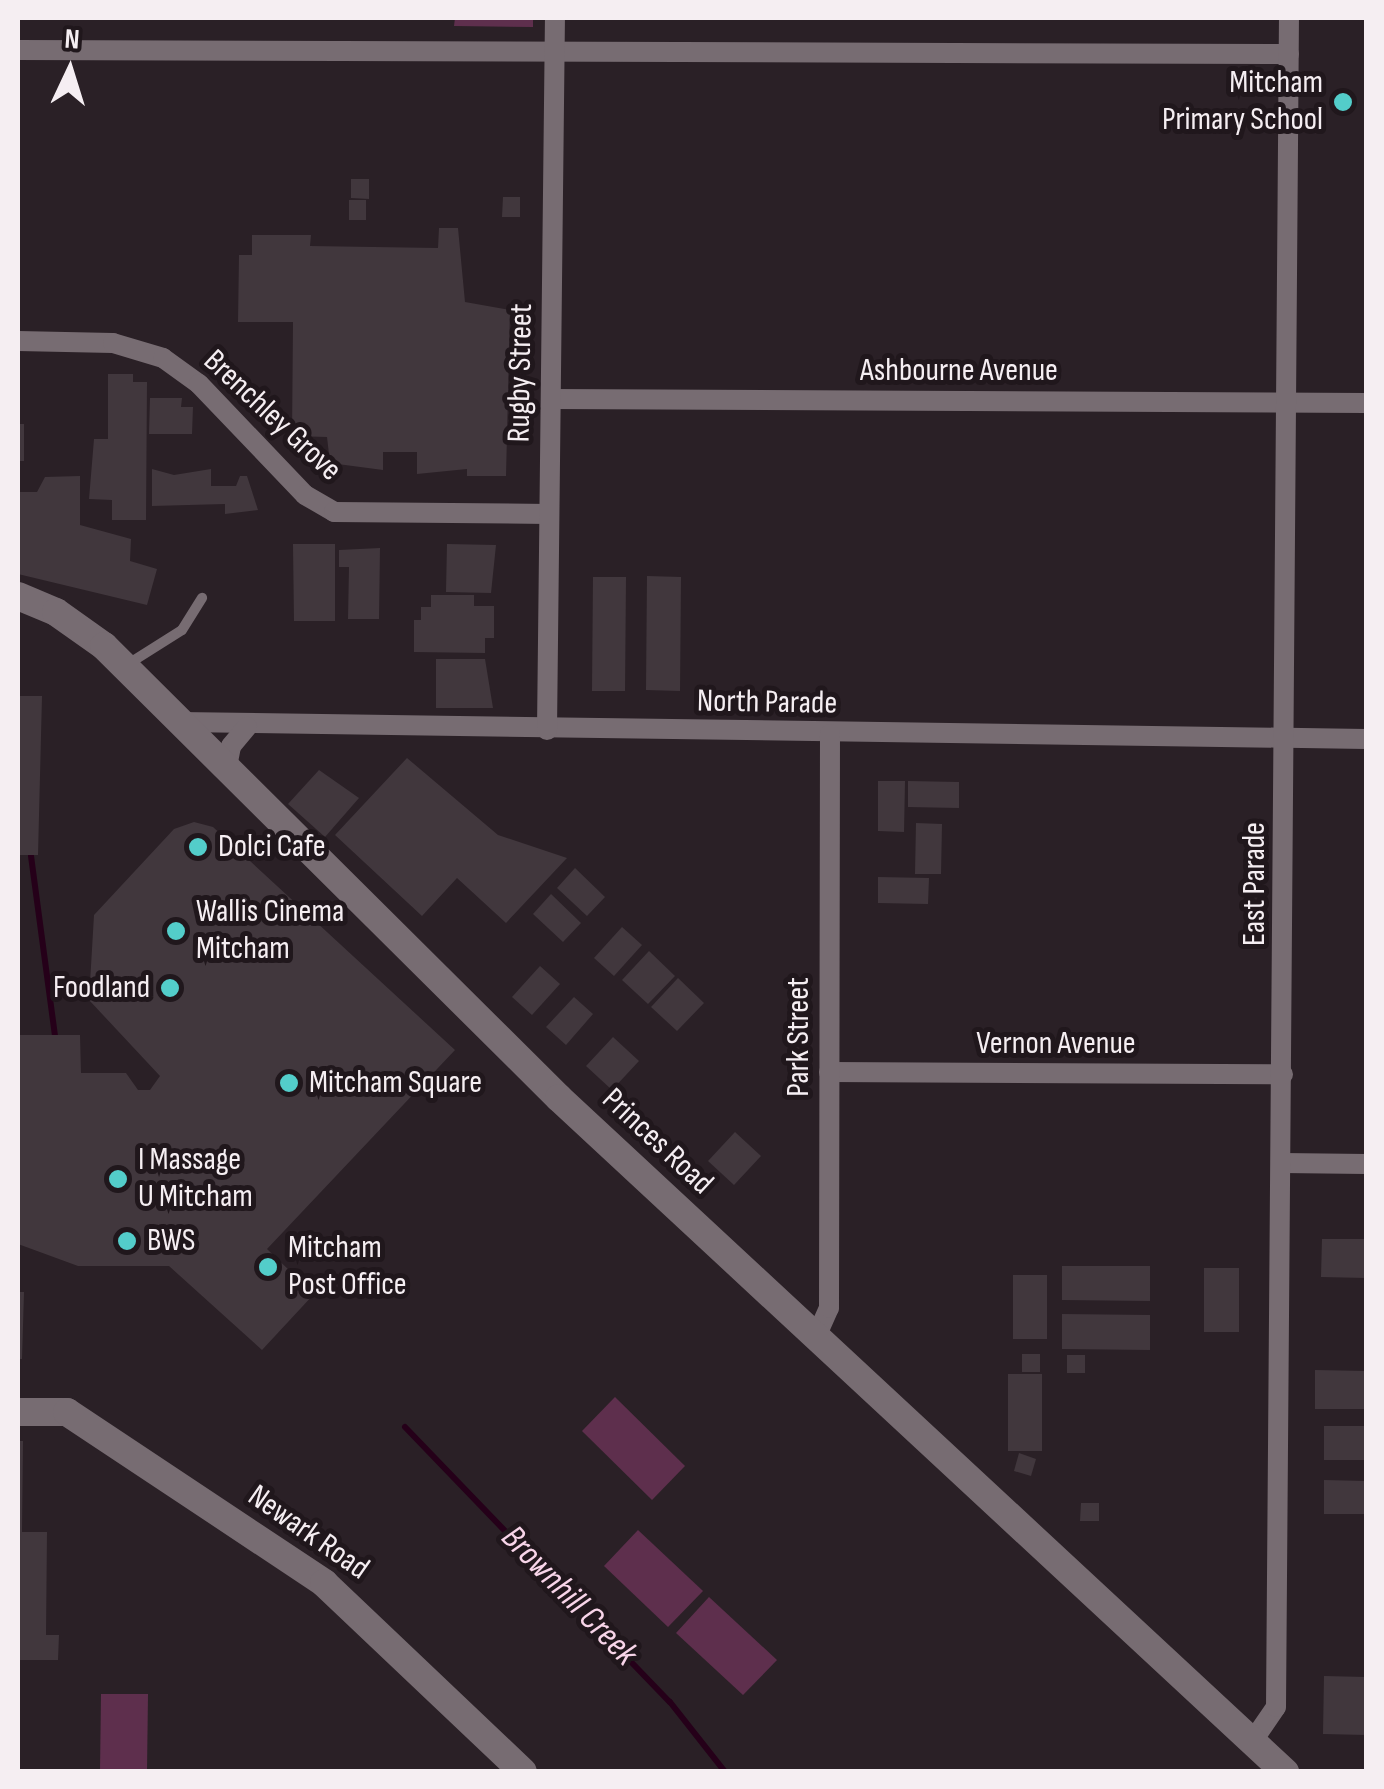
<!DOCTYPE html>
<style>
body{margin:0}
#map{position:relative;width:1384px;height:1789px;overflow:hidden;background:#2a2026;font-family:"Sofia Sans Condensed",sans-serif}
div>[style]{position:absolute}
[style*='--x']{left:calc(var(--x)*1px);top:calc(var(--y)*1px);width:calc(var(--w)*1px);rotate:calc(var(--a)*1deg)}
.green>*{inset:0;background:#5e2f4d}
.stream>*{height:6px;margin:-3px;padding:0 3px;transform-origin:3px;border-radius:3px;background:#250019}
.building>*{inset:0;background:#41373d}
.lane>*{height:10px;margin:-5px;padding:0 5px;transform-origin:5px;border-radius:5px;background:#776c72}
.street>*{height:20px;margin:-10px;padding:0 10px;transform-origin:10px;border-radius:10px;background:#776c72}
.secondary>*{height:28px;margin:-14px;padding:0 14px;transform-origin:14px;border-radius:14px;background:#776c72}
.dots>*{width:28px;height:28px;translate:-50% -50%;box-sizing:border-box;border:5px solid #20171c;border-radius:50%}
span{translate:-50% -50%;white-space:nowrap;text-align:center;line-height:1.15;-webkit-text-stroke:10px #20171c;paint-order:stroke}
.poi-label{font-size:32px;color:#f5eef2}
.right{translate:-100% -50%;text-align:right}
.left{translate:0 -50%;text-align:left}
.street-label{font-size:32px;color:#f5eef2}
.water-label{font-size:35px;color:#f8d5e9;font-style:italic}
.frame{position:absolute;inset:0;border:20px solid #f5eef2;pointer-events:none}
.north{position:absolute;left:20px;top:20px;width:100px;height:100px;-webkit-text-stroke:8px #20171c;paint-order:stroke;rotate:4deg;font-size:28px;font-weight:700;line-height:40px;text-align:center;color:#f5eef2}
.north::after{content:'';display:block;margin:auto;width:35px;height:45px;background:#f5eef2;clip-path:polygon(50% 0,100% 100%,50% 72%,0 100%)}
</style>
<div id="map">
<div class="green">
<div style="clip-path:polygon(455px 18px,533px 18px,533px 27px,454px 26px)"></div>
<div style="clip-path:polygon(615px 1397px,685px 1466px,652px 1500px,582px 1431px)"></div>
<div style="clip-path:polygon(638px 1530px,703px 1591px,668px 1627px,604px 1566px)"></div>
<div style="clip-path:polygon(709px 1597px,777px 1660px,743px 1695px,676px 1633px)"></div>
<div style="clip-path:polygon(101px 1694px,148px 1694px,147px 1771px,100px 1771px)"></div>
</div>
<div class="stream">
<div style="--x:31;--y:856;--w:181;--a:82.4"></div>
<div style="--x:405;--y:1427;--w:382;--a:46.1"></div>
<div style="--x:670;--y:1702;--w:89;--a:51.8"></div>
</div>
<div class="building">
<div style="clip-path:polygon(351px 179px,369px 179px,369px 199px,351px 198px)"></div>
<div style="clip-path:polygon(503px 197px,520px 197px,520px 217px,502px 217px)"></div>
<div style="clip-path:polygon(349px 200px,366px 200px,366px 220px,349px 220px)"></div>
<div style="clip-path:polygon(439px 228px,458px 228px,465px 302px,510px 310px,506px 476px,467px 476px,467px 469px,417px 474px,417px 452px,383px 452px,383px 470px,330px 463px,327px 437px,292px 436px,293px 322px,238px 322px,239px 255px,252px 255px,252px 235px,311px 235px,310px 246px,438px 248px)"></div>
<div style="clip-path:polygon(108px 374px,133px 374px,133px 382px,147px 382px,146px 520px,112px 520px,112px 500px,89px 499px,94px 439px,108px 439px)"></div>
<div style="clip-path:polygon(150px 398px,182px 398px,181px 407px,193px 407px,192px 434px,149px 434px)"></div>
<div style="clip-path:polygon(18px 424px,24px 424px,24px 461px,18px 461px)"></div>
<div style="clip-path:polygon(152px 469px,174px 475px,211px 469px,211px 486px,236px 486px,240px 476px,247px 476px,258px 510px,225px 514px,225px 504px,152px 506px)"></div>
<div style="clip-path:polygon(80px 476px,80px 525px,131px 539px,130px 561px,157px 569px,147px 605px,18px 574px,18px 492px,37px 492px,45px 477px)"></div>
<div style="clip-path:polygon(293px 544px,335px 544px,335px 621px,294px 621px)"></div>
<div style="clip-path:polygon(447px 544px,496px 545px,491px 593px,446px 592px)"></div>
<div style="clip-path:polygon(380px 548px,379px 619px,348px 619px,349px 567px,339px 567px,339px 550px)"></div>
<div style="clip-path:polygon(647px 576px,681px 577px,680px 691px,646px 690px)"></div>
<div style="clip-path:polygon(593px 577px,626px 577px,625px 691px,592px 691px)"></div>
<div style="clip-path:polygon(431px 595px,474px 595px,474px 606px,494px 606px,494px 638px,485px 638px,485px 653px,414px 652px,414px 620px,421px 620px,421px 607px,431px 607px)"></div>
<div style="clip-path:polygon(436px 659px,485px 659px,493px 708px,436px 708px)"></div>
<div style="clip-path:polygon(18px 696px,42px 696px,38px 855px,18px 855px)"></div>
<div style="clip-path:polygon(407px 758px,498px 835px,567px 858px,506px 923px,457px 878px,422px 916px,335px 835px)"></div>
<div style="clip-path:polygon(319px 770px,359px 798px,325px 837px,288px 804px)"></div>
<div style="clip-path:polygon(878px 781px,905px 781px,904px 832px,878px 831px)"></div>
<div style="clip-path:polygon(908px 781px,959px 782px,959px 808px,908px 807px)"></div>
<div style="clip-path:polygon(194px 822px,213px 827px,455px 1050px,267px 1249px,314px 1294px,262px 1350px,169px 1266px,78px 1266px,18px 1244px,18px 1035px,80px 1035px,81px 1073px,126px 1073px,138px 1090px,150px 1090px,160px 1076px,89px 1000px,94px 915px,174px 829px)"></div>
<div style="clip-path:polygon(916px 823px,942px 824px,941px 874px,915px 874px)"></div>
<div style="clip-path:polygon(575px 868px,605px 897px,587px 916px,557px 888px)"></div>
<div style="clip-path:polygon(878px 877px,929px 878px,928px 904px,878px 903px)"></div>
<div style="clip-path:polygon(551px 894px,581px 923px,563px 942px,533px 914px)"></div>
<div style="clip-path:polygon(622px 927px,642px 945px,614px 976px,594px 958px)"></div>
<div style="clip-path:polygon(649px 951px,675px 976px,648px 1004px,622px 980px)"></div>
<div style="clip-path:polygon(540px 966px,560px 984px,532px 1015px,512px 997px)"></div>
<div style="clip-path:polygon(678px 978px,704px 1003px,677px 1031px,651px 1007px)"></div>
<div style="clip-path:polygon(574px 997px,593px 1014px,566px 1045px,546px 1027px)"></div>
<div style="clip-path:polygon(613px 1037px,639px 1061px,612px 1090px,586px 1066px)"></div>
<div style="clip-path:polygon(735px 1132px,761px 1156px,734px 1185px,708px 1161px)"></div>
<div style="clip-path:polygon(1322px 1239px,1366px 1239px,1366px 1278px,1321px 1277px)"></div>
<div style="clip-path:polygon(1062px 1266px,1150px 1266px,1150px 1301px,1062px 1300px)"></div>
<div style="clip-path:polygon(1204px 1268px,1239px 1268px,1239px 1332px,1204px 1332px)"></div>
<div style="clip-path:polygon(1013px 1275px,1047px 1275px,1047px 1339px,1013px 1339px)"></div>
<div style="clip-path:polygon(18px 1292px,24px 1292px,22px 1359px,18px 1359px)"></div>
<div style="clip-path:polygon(1062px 1314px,1150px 1315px,1150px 1350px,1062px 1349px)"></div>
<div style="clip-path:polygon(1022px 1354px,1040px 1354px,1040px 1372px,1022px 1372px)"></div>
<div style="clip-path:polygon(1067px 1355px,1085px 1355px,1085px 1373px,1067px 1373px)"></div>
<div style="clip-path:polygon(1315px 1370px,1366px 1371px,1366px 1409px,1315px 1409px)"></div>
<div style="clip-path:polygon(1008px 1374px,1042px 1374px,1042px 1451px,1008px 1451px)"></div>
<div style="clip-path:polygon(1324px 1426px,1366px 1426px,1366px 1460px,1324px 1460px)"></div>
<div style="clip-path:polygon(18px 1441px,23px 1441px,22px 1532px,47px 1532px,46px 1635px,59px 1635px,58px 1660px,18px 1660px)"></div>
<div style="clip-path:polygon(1019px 1453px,1036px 1459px,1031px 1476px,1014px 1471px)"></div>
<div style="clip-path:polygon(1324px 1480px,1366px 1481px,1366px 1514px,1324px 1514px)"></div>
<div style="clip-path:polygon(1081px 1503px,1099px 1503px,1099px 1521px,1080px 1521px)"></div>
<div style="clip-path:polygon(1324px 1676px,1366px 1677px,1366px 1735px,1323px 1734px)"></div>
</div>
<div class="lane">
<div style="--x:125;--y:666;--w:67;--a:-32.3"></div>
<div style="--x:182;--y:630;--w:38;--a:-58"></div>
</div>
<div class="street">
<div style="--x:18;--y:50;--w:1271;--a:0.18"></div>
<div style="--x:18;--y:341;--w:95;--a:1.2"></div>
<div style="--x:113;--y:343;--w:52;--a:16.7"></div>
<div style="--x:163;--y:358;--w:44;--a:35.8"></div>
<div style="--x:199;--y:384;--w:153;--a:46.3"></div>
<div style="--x:305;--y:495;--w:34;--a:30"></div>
<div style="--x:334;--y:512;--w:215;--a:0.5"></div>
<div style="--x:551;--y:399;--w:815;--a:0.28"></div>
<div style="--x:179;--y:722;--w:1187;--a:0.82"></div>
<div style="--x:547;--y:730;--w:712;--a:-89.36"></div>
<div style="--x:226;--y:772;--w:26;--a:-79"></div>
<div style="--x:231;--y:746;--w:25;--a:-50"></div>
<div style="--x:829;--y:1072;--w:454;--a:0.3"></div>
<div style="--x:1282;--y:1163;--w:84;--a:0.7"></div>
<div style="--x:816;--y:1337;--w:32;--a:-66"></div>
<div style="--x:829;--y:1308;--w:574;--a:-89.9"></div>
<div style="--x:1252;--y:1742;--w:42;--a:-55.6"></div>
<div style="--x:1276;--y:1707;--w:1689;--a:-89.56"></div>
</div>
<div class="secondary">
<div style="--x:18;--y:596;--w:41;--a:22.8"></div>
<div style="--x:56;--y:612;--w:59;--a:35.3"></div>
<div style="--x:104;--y:646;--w:641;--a:44.81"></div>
<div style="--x:559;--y:1098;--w:991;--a:42.87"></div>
<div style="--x:18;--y:1412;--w:49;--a:0"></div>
<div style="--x:67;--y:1412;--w:309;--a:33.6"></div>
<div style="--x:324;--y:1583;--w:274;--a:43.5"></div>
</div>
<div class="dots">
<div style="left:1343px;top:102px;background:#53cdca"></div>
<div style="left:198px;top:847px;background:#53cdca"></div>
<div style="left:176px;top:931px;background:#53cdca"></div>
<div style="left:170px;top:988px;background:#53cdca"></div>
<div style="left:289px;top:1083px;background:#53cdca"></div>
<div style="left:118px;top:1179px;background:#53cdca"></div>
<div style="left:127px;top:1241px;background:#53cdca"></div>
<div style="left:268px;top:1267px;background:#53cdca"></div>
</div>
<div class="poi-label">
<span class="right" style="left:1323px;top:102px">Mitcham<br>Primary School</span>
<span class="left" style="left:218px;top:847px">Dolci Cafe</span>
<span class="left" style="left:196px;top:931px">Wallis Cinema<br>Mitcham</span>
<span class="right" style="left:150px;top:988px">Foodland</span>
<span class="left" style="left:309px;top:1083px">Mitcham Square</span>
<span class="left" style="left:138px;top:1179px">I Massage<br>U Mitcham</span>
<span class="left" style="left:147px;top:1241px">BWS</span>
<span class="left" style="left:288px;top:1267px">Mitcham<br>Post Office</span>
</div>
<div class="street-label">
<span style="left:959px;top:371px">Ashbourne Avenue</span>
<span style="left:521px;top:373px;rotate:-89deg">Rugby Street</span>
<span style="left:272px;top:416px;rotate:43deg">Brenchley Grove</span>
<span style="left:767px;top:703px;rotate:1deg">North Parade</span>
<span style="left:1255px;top:884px;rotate:-90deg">East Parade</span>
<span style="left:799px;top:1037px;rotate:-90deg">Park Street</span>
<span style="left:1056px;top:1044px">Vernon Avenue</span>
<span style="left:657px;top:1142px;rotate:43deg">Princes Road</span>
<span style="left:308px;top:1533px;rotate:35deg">Newark Road</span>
</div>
<div class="water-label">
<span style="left:569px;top:1596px;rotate:46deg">Brownhill Creek</span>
</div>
<div class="frame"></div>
<div class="north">N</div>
</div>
